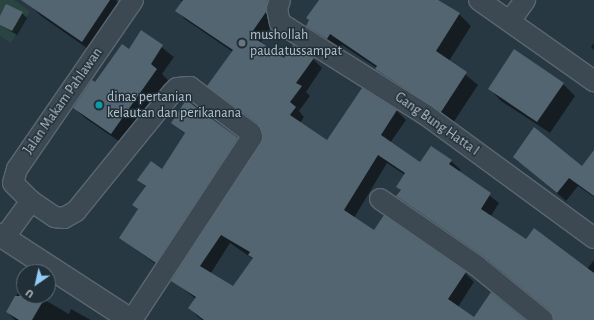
<!DOCTYPE html>
<style>
body{margin:0}
#map{position:relative;width:594px;height:320px;overflow:hidden;background:#283843;font-family:"Alegreya Sans",sans-serif}
div>[style]{position:absolute}
[style*='--x']{left:calc(var(--x)*1px);top:calc(var(--y)*1px);width:calc(var(--w)*1px);rotate:calc(var(--a)*1deg)}
.green>*{inset:0;background:#2a4442}
.shadow>*{inset:0;background:#0007}
.building>*{inset:0;background:#536570}
.roads{filter:drop-shadow(1px 0 #5a6770) drop-shadow(-1px 0 #5a6770) drop-shadow(0 1px #5a6770) drop-shadow(0 -1px #5a6770)}
.minor>*{height:20px;margin:-10px;padding:0 10px;transform-origin:10px;border-radius:10px;background:#3c4952}
.tertiary>*{height:22px;margin:-11px;padding:0 11px;transform-origin:11px;border-radius:11px;background:#3c4952}
.dots>*{width:11px;height:11px;translate:-50% -50%;box-sizing:border-box;border:2px solid #212f38;border-radius:50%}
span{translate:-50% -50%;white-space:nowrap;text-align:center;line-height:1.15;-webkit-text-stroke:3px #212f38;paint-order:stroke}
.poi-label{font-size:14px;color:#b9c4cc}
.left{translate:0 -50%;text-align:left}
.street-label{font-size:14px;color:#b9c4cc}
.north{position:absolute;left:16px;top:264px;width:40px;height:40px;box-sizing:border-box;background:#212f38;border:1px solid #5e6b73;border-radius:50%;rotate:214deg;font-size:11px;font-weight:700;line-height:16px;text-align:center;color:#b9c4cc}
.north::after{content:'';display:block;margin:auto;width:14px;height:18px;background:#94ccf6;clip-path:polygon(50% 0,100% 100%,50% 72%,0 100%)}
</style>
<div id="map">
<div class="green">
<div style="clip-path:polygon(0 0,14px 0,30px 11px,11px 43px,0 36px)"></div>
</div>
<div class="shadow">
<div style="clip-path:polygon(32px 0,116px 0,124px 10px,94px 53px,41px 16px,29px 4px)"></div>
<div style="clip-path:polygon(evenodd,180px 0,283px 0,275px 21px,260px 43px,285px 59px,313px 59px,322px 68px,306px 92px,310px 96px,299px 111px,304px 117px,300px 123px,328px 141px,362px 90px,397px 111px,406px 120px,390px 143px,420px 163px,431px 147px,451px 161px,461px 170px,459px 172px,499px 203px,491px 216px,526px 240px,587px 269px,594px 260px,594px 320px,555px 320px,552px 313px,494px 266px,407px 205px,398px 196px,401px 191px,398px 187px,405px 175px,387px 163px,354px 218px,374px 232px,465px 273px,474px 282px,458px 307px,475px 318px,523px 320px,202px 320px,198px 317px,189px 308px,196px 299px,173px 281px,263px 144px,264px 134px,261px 127px,209px 86px,233px 52px,186px 20px,177px 11px,183px 2px,180px 0,230px 243px,253px 259px,233px 288px,211px 273px,230px 243px)"></div>
<div style="clip-path:polygon(320px 0,437px 0,459px 14px,471px 26px,449px 61px,478px 85px,453px 123px,388px 81px,377px 68px,342px 45px,339px 50px,319px 37px,307px 25px)"></div>
<div style="clip-path:polygon(22px 13px,27px 18px,17px 35px,0 25px,0 18px)"></div>
<div style="clip-path:polygon(141px 31px,174px 57px,162px 74px,168px 80px,123px 144px,85px 118px,74px 108px,129px 50px)"></div>
<div style="clip-path:polygon(594px 43px,594px 50px,591px 47px)"></div>
<div style="clip-path:polygon(563px 84px,575px 96px,550px 133px,501px 101px,489px 88px)"></div>
<div style="clip-path:polygon(172px 123px,237px 138px,245px 146px,164px 270px,120px 238px,139px 210px,133px 205px,146px 187px,139px 180px,162px 170px,185px 134px)"></div>
<div style="clip-path:polygon(594px 152px,594px 197px,578px 186px,566px 201px,514px 157px,582px 168px)"></div>
<div style="clip-path:polygon(22px 286px,24px 296px,38px 296px,69px 314px,71px 309px,91px 320px,15px 320px,7px 312px)"></div>
</div>
<div class="building">
<div style="clip-path:polygon(21px 0,110px 0,82px 42px)"></div>
<div style="clip-path:polygon(evenodd,183px 0,268px 0,266px 12px,250px 35px,284px 58px,293px 45px,314px 58px,296px 83px,302px 86px,290px 102px,296px 107px,290px 115px,327px 140px,362px 88px,397px 110px,381px 135px,420px 162px,431px 146px,452px 160px,449px 164px,491px 193px,481px 209px,526px 239px,534px 228px,594px 273px,594px 320px,554px 320px,550px 311px,484px 257px,396px 196px,401px 190px,396px 187px,405px 173px,378px 155px,344px 210px,374px 230px,384px 215px,466px 272px,448px 299px,474px 317px,491px 292px,525px 320px,204px 320px,188px 308px,196px 297px,171px 281px,263px 139px,258px 124px,207px 86px,233px 50px,175px 11px,183px 0,221px 235px,250px 252px,248px 255px,253px 258px,233px 286px,200px 266px,221px 235px)"></div>
<div style="clip-path:polygon(319px 0,438px 0,460px 13px,436px 51px,467px 72px,441px 112px,375px 69px,377px 66px,330px 34px,327px 39px,306px 26px,309px 20px,306px 18px)"></div>
<div style="clip-path:polygon(6px 4px,23px 12px,12px 31px,0 25px,0 16px)"></div>
<div style="clip-path:polygon(141px 30px,163px 45px,151px 64px,157px 69px,111px 134px,73px 108px,92px 80px,95px 82px,122px 44px,129px 49px)"></div>
<div style="clip-path:polygon(514px 49px,564px 83px,537px 122px,488px 89px)"></div>
<div style="clip-path:polygon(186px 100px,238px 138px,156px 263px,119px 238px,138px 209px,132px 205px,146px 186px,137px 180px,151px 161px,162px 169px,185px 133px,171px 123px)"></div>
<div style="clip-path:polygon(534px 127px,582px 166px,594px 150px,594px 196px,569px 178px,557px 193px,513px 157px)"></div>
<div style="clip-path:polygon(15px 296px,46px 296px,32px 320px,19px 320px,6px 312px)"></div>
</div>
<div class="roads">
<div class="minor">
<div style="--x:280;--y:0;--w:9;--a:108"></div>
<div style="--x:277;--y:9;--w:14;--a:78"></div>
<div style="--x:280;--y:23;--w:173;--a:32.2"></div>
<div style="--x:426;--y:115;--w:208;--a:36.2"></div>
<div style="--x:479;--y:0;--w:141;--a:35.2"></div>
<div style="--x:510;--y:21;--w:26;--a:-54"></div>
<div style="--x:380;--y:199;--w:118;--a:34.6"></div>
<div style="--x:477;--y:266;--w:85;--a:39.3"></div>
<div style="--x:31;--y:201;--w:25;--a:-135"></div>
<div style="--x:13;--y:183;--w:15;--a:-74"></div>
<div style="--x:17;--y:169;--w:205;--a:-55.5"></div>
<div style="--x:4;--y:238;--w:46;--a:-53.9"></div>
<div style="--x:31;--y:201;--w:29;--a:34"></div>
<div style="--x:55;--y:217;--w:9;--a:6"></div>
<div style="--x:64;--y:218;--w:14;--a:-30"></div>
<div style="--x:76;--y:211;--w:152;--a:-50.9"></div>
<div style="--x:172;--y:93;--w:7;--a:-45"></div>
<div style="--x:177;--y:88;--w:13;--a:-4"></div>
<div style="--x:190;--y:87;--w:76;--a:37"></div>
<div style="--x:251;--y:133;--w:4;--a:76"></div>
<div style="--x:252;--y:137;--w:219;--a:123.3"></div>
</div>
<div class="tertiary">
<div style="--x:0;--y:235;--w:156;--a:33"></div>
</div>
</div>
<div class="dots">
<div style="left:242px;top:43px;background:#6b7280"></div>
<div style="left:99px;top:105px;background:#0f9aa8"></div>
</div>
<div class="poi-label">
<span class="left" style="left:250px;top:43px">mushollah<br>paudatussampat</span>
<span class="left" style="left:107px;top:105px">dinas pertanian<br>kelautan dan perikanana</span>
</div>
<div class="street-label">
<span style="left:63px;top:101px;rotate:-55deg">Jalan Makam Pahlawan</span>
<span style="left:437px;top:124px;rotate:35deg">Gang Bung Hatta I</span>
</div>
<div class="north">U</div>
</div>
